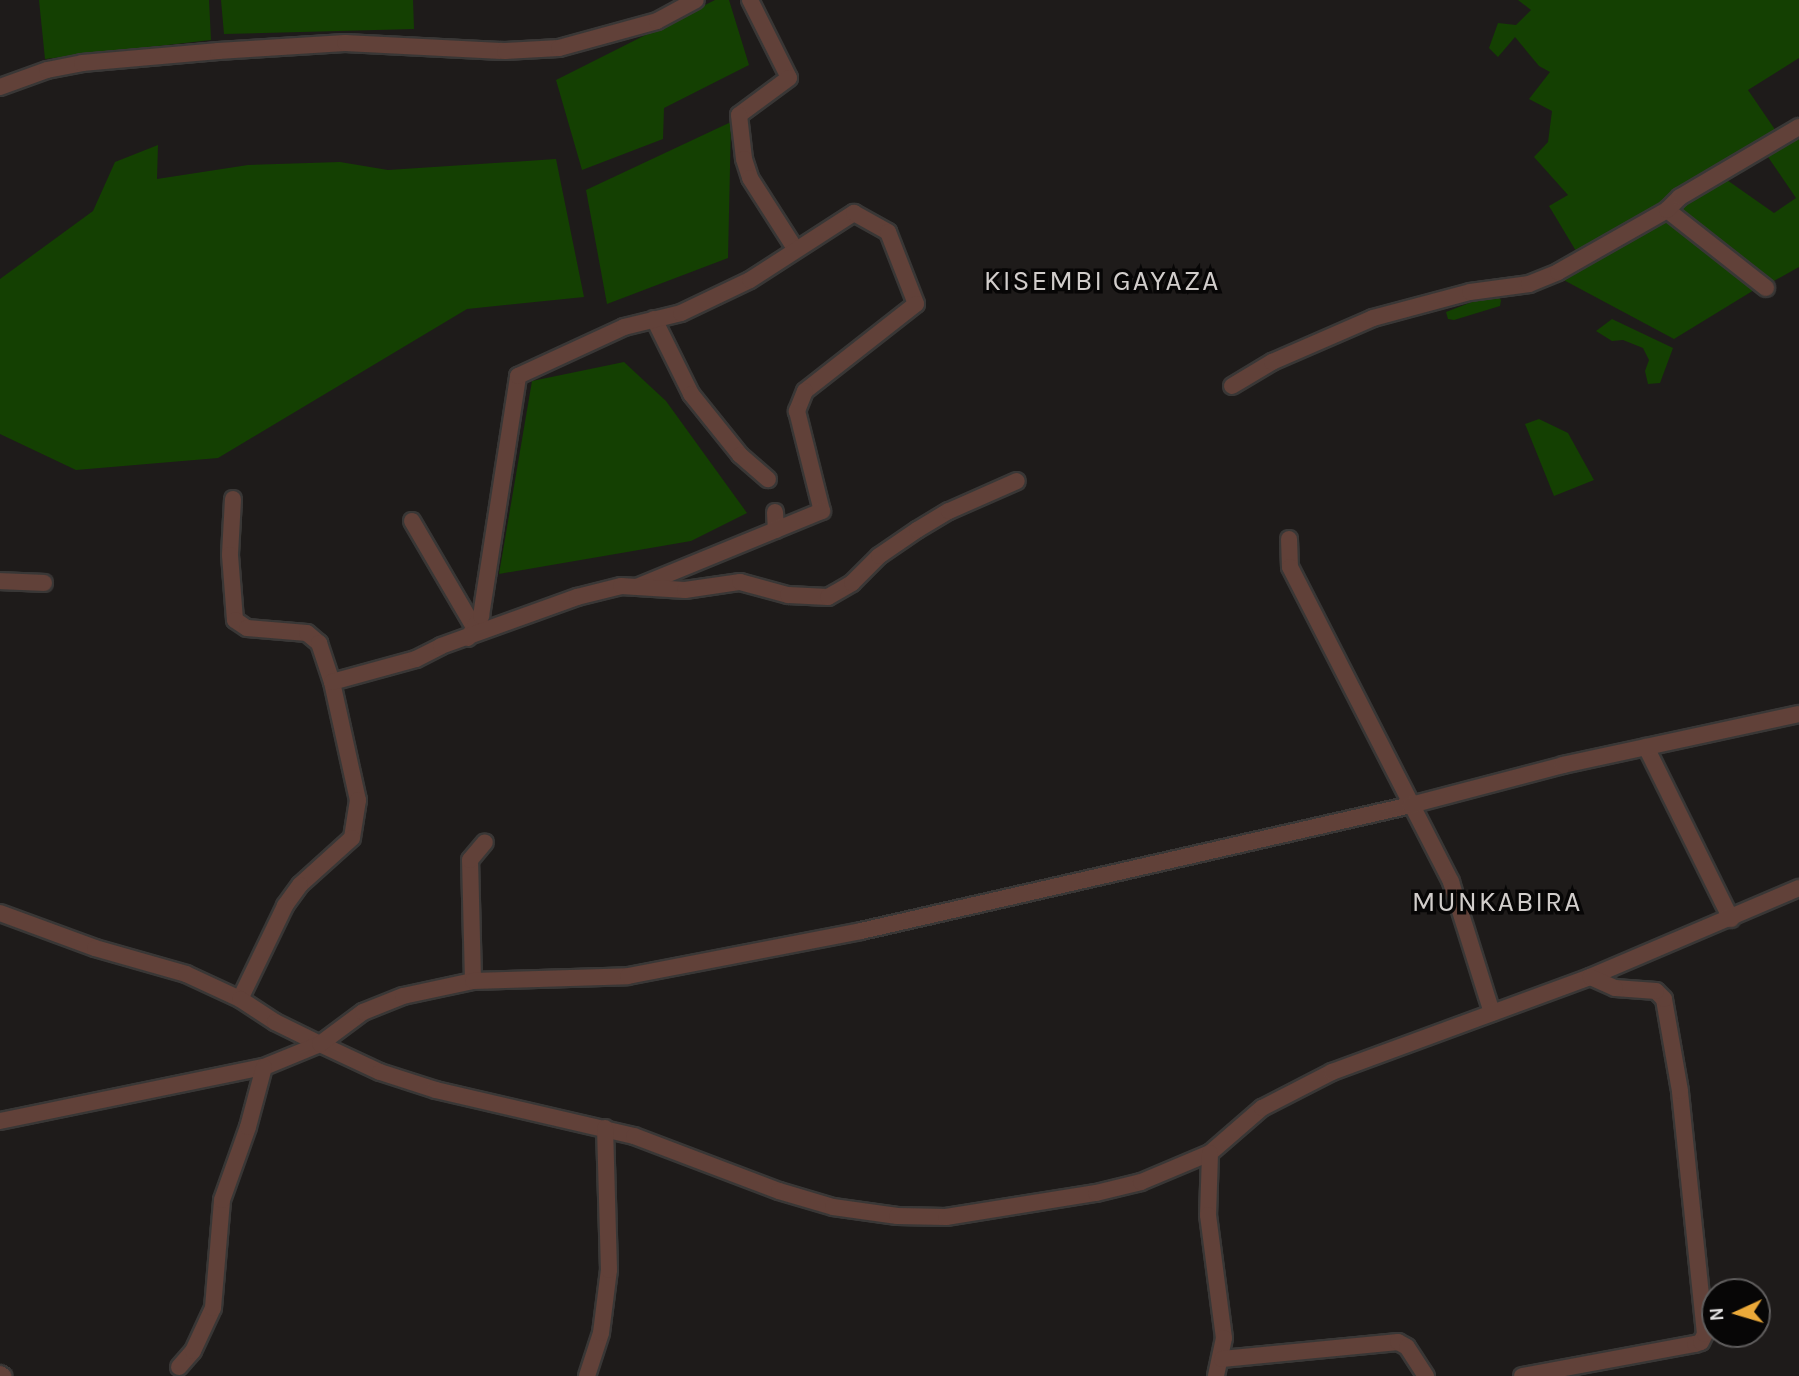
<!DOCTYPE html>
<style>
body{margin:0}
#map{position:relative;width:1799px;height:1376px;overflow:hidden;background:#1e1b1a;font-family:Karla,sans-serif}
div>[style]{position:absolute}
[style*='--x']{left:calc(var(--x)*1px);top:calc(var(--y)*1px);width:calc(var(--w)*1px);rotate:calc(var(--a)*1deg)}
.green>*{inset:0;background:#144002}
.roads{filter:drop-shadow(2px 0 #393736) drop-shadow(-2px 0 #393736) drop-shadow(0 2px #393736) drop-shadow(0 -2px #393736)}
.minor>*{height:16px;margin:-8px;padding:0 8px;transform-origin:8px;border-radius:8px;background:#614139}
span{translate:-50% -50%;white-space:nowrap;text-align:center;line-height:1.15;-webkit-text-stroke:7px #070606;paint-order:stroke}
.quarter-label{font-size:28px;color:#d1cdcb;letter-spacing:2px}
.north{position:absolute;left:1701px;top:1278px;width:70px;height:70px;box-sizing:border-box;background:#070606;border:2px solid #5f5d5d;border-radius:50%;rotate:266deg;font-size:19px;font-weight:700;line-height:28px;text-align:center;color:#e2e0df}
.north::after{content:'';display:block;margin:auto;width:24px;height:32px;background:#eba939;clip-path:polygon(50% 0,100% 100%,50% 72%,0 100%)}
</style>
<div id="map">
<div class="green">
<div style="clip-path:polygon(39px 0,209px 0,211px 40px,45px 59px)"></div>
<div style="clip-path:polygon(221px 0,413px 0,414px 29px,224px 34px)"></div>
<div style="clip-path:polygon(715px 0,729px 0,749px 65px,664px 108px,663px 139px,582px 170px,556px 80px)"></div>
<div style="clip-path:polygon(1518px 0,1799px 0,1799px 58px,1748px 90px,1778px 134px,1722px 163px,1625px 225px,1576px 251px,1549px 206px,1568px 195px,1534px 157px,1548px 142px,1552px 111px,1529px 99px,1550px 72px,1539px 66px,1515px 37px,1498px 57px,1489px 48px,1498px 23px,1516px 25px,1531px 10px)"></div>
<div style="clip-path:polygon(731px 122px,728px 258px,607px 304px,586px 190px)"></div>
<div style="clip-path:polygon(1799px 132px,1799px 267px,1772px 282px,1764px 280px,1681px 215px,1678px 205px,1681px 200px,1727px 180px,1774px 213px,1796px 198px,1766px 154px)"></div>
<div style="clip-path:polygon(158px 145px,157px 179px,248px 165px,340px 162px,388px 170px,556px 159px,584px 297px,467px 309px,218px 458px,76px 470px,0 434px,0 279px,93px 211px,115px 162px)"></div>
<div style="clip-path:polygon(1666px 215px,1759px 287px,1674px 339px,1558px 277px)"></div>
<div style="clip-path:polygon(1495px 293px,1501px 300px,1500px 306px,1454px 320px,1448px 319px,1446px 312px)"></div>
<div style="clip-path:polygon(1612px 319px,1673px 348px,1660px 383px,1648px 384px,1645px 371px,1649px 360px,1643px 348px,1623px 340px,1612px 341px,1596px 331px)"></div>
<div style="clip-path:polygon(624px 362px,666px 401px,747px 513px,691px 541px,499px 574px,532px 381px)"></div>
<div style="clip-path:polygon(1539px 419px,1568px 433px,1594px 480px,1554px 496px,1525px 424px)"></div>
</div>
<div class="roads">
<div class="minor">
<div style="--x:750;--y:0;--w:87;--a:63.4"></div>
<div style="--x:789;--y:78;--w:62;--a:143.5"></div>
<div style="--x:739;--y:115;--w:44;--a:83.5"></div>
<div style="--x:744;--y:159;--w:20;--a:72"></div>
<div style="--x:750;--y:178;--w:85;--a:57.4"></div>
<div style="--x:0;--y:87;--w:50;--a:-19.9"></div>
<div style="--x:47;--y:70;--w:36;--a:-11"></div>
<div style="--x:82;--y:63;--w:137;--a:-5"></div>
<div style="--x:218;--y:51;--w:127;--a:-3.6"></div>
<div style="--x:345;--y:43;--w:160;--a:2.9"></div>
<div style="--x:505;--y:51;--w:54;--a:-3.2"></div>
<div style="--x:559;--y:48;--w:102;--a:-15.4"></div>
<div style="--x:657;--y:21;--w:44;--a:-28.3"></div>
<div style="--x:1667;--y:210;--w:126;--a:38.2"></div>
<div style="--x:654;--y:319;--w:84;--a:63.7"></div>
<div style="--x:691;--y:394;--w:78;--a:51.2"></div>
<div style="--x:740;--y:455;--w:37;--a:41"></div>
<div style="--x:1232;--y:386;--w:47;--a:-31"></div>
<div style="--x:1272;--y:362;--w:110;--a:-23.5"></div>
<div style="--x:1373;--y:318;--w:100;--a:-15"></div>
<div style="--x:1470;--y:292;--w:60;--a:-7.7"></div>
<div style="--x:1529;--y:284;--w:31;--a:-22"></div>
<div style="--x:1558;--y:272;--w:125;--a:-29.6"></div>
<div style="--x:1667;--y:210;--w:18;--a:-45"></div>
<div style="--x:1680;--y:197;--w:138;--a:-30.5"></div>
<div style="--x:233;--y:499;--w:56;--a:93.1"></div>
<div style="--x:230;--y:555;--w:65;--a:85.6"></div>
<div style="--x:235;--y:620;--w:14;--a:34"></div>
<div style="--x:247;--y:628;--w:60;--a:4.8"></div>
<div style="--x:307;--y:633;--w:16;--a:40"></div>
<div style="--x:319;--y:643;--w:41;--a:71.6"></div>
<div style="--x:332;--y:682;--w:121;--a:77.6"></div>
<div style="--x:358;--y:800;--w:38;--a:99"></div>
<div style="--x:352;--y:838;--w:70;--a:137.9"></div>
<div style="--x:300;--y:885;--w:26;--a:126"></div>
<div style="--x:285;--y:906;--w:103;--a:115.8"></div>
<div style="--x:775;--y:512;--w:18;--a:87"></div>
<div style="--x:412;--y:521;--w:123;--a:59.7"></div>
<div style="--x:1289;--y:539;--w:28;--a:88"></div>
<div style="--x:1290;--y:567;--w:354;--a:62.9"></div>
<div style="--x:1451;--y:882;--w:137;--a:72.6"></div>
<div style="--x:0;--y:581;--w:44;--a:2.6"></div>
<div style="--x:468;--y:638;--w:26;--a:-59"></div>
<div style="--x:481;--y:616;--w:243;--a:-81.2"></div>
<div style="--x:518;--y:376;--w:117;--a:-24.8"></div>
<div style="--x:624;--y:327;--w:59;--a:-13.8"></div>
<div style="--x:681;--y:313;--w:76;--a:-25.6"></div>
<div style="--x:750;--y:280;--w:124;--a:-32.8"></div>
<div style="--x:854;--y:213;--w:39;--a:29"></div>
<div style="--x:888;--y:232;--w:77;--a:68.7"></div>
<div style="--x:916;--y:304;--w:141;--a:141.9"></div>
<div style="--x:805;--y:391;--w:22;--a:112"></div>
<div style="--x:797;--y:411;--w:103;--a:76"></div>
<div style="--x:822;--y:511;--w:198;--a:157.7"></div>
<div style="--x:332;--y:682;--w:87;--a:-15.3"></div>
<div style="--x:416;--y:659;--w:28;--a:-27"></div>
<div style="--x:441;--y:646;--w:145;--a:-19.8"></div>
<div style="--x:577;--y:597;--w:45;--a:-14"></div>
<div style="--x:621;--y:586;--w:64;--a:3.6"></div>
<div style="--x:685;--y:590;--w:56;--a:-8.3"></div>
<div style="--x:740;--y:582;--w:50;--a:15.2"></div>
<div style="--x:788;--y:595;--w:40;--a:2.9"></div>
<div style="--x:828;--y:597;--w:28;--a:-30"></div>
<div style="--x:852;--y:583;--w:38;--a:-45"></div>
<div style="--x:879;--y:556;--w:46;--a:-34.4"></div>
<div style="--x:917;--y:530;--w:37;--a:-31"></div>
<div style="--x:949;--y:511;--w:74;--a:-23.8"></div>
<div style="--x:1646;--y:747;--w:192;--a:63.7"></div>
<div style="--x:0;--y:913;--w:101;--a:20.2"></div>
<div style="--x:95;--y:948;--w:95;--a:15.9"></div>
<div style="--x:186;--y:974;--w:60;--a:24.8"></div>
<div style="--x:240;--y:999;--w:42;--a:33.3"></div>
<div style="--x:275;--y:1022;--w:50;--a:26.1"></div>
<div style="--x:320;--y:1044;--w:66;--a:25"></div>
<div style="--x:380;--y:1072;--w:59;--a:17.8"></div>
<div style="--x:436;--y:1090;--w:203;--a:13.1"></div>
<div style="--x:634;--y:1136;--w:155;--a:20.8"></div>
<div style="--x:779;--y:1191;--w:56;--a:16.5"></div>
<div style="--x:833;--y:1207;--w:65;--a:8"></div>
<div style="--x:897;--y:1216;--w:49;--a:1.2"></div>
<div style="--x:946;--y:1217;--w:152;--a:-9.1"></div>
<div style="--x:1096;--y:1193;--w:46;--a:-13.7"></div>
<div style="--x:1141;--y:1182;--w:75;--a:-22.8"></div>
<div style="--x:1210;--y:1153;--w:69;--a:-40.9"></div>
<div style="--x:1262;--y:1108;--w:79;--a:-27.2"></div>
<div style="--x:1332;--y:1072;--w:275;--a:-20.2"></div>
<div style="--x:1590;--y:977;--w:227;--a:-23.1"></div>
<div style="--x:473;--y:981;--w:121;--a:-91.4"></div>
<div style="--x:470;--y:860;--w:23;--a:-50"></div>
<div style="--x:0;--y:1121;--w:269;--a:-11.6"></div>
<div style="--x:264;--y:1067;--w:61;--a:-22.3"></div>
<div style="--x:320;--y:1044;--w:54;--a:-36.7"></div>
<div style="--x:363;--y:1012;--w:43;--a:-21.8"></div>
<div style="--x:403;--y:996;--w:72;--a:-12.1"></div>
<div style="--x:473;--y:981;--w:155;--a:-1.8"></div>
<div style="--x:628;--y:976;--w:237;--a:-10.9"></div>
<div style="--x:861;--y:931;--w:564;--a:-12.9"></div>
<div style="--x:1411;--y:805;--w:157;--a:-14.7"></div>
<div style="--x:1563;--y:765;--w:241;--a:-12.2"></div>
<div style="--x:1210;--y:1153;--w:62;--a:91.8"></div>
<div style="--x:1208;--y:1215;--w:124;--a:82.6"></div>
<div style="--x:1224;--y:1338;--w:39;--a:102"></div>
<div style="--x:1222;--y:1359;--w:177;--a:-5.5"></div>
<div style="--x:1398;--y:1342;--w:10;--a:29"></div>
<div style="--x:1407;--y:1347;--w:35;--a:57"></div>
<div style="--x:179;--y:1367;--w:21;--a:-49"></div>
<div style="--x:193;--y:1351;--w:47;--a:-65.1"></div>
<div style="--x:213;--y:1308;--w:108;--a:-85.2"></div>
<div style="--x:222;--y:1200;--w:77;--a:-70.4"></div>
<div style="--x:248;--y:1127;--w:62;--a:-75.1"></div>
<div style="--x:0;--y:1374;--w:4;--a:34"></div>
<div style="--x:587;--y:1376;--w:45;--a:-72"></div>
<div style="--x:601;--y:1333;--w:64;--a:-82.8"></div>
<div style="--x:609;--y:1270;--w:142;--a:-91.6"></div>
<div style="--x:1522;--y:1376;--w:176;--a:-10.5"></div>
<div style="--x:1695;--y:1344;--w:6;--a:-18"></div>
<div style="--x:1701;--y:1342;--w:9;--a:-63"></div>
<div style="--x:1705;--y:1334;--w:244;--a:-95.9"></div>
<div style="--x:1680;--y:1091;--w:93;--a:-99.9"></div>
<div style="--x:1664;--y:999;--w:11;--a:-135"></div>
<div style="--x:1656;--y:991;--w:41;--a:-175.8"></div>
<div style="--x:1615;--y:988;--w:27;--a:-156"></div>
</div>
</div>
<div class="quarter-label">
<span style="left:1102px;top:281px">KISEMBI GAYAZA</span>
<span style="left:1497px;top:902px">MUNKABIRA</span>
</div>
<div class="north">N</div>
</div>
